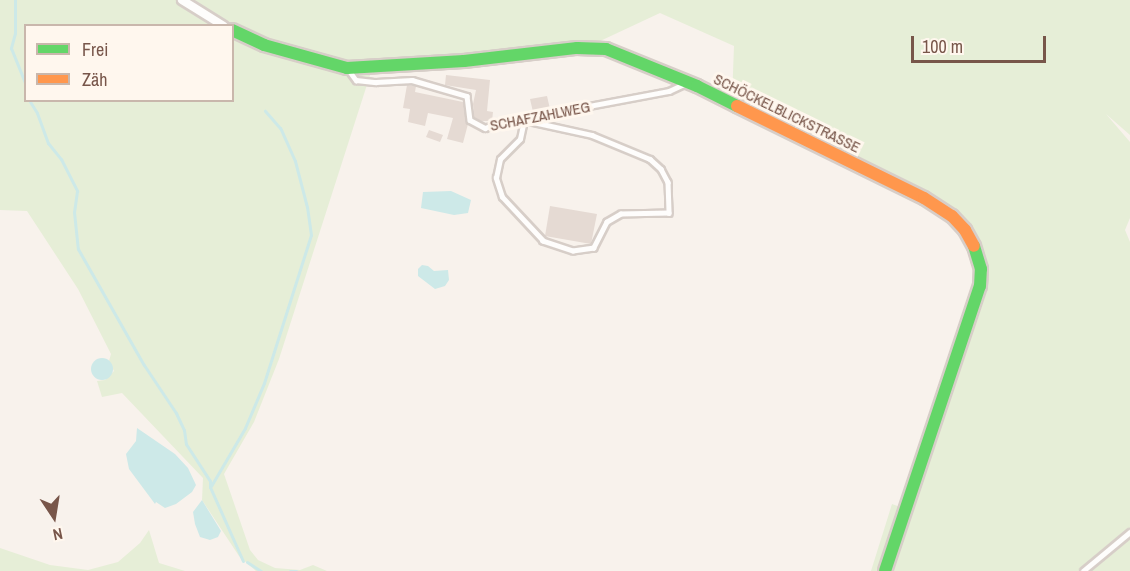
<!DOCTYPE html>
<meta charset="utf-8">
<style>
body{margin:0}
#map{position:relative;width:1130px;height:571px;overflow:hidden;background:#f8f2ec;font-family:"Archivo Narrow",sans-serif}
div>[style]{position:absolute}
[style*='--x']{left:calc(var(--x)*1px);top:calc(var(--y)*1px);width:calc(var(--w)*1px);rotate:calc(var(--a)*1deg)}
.green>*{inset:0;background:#e6eed7}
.water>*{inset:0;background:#cde9e8}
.round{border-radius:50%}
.stream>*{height:3px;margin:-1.5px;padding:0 1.5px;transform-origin:1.5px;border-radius:1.5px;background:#cde9e8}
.building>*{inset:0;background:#e5dad3}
.roads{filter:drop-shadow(2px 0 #d7cec8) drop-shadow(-2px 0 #d7cec8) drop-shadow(0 2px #d7cec8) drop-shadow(0 -2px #d7cec8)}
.lane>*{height:4.5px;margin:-2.25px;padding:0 2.25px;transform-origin:2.25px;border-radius:2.25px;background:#fefdfc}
.street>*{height:8px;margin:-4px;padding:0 4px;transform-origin:4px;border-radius:4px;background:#fefdfc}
.fast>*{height:12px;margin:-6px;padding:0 6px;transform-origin:6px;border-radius:6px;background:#63d668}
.slow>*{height:12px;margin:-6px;padding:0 6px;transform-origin:6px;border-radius:6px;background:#ff974d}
span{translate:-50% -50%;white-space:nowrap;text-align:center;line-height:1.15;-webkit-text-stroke:6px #fff7ee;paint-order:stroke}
.street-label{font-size:15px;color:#78564a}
.legend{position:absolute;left:24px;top:24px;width:210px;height:78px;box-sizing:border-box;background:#fff7ee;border:2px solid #c9b7ac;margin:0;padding:8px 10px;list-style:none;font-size:18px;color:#78564a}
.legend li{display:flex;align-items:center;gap:12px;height:30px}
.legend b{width:30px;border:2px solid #c9b7ac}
.north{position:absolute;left:24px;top:487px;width:60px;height:60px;-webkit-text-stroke:4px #fff7ee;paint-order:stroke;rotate:168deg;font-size:16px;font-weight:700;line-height:24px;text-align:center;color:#78564a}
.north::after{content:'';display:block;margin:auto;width:21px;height:27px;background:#78564a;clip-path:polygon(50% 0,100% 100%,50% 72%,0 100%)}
.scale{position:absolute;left:911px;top:36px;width:135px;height:27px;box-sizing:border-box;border:3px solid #78564a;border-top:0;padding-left:8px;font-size:18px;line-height:21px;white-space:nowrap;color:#78564a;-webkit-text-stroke:4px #fff7ee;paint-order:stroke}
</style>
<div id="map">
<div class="green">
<div style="clip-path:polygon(evenodd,0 0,1130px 0,1130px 135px,1106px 114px,1130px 142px,1130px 218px,1125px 230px,1130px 242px,1130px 529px,1078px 571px,889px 571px,982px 298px,968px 227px,732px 99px,734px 46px,660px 13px,598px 42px,373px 66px,279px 359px,254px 422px,224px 474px,250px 550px,258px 560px,275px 568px,300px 570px,313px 565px,327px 571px,256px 571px,239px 556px,202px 500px,203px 478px,122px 393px,102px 397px,97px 381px,105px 380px,114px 371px,109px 361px,111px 354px,78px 289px,27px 211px,0 210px,0 0,26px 26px,232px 26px,232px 100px,26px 100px,26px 26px)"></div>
<div style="clip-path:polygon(892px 504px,903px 508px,881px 571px,871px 571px)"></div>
<div style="clip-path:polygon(149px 530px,159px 563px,185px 571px,0 571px,0 548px,50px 565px,88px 570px,118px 562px,140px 543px)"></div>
<div style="clip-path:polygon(1130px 535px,1130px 571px,1087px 571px,1100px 560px)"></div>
</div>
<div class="water">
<div style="clip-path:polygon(451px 191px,471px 200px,468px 213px,454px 215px,421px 208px,423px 192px)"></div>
<div style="clip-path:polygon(422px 265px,428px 266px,434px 271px,448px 270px,449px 280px,445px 286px,435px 289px,418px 276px,418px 269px)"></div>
<div class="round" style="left:91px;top:358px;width:22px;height:22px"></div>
<div style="clip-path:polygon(137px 428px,175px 454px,188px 468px,196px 485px,192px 492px,176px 504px,165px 508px,156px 502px,155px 504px,129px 469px,126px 454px,136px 441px)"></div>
<div style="clip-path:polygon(202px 500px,221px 531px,218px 537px,210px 540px,200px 537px,195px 524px,193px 512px)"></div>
</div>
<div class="stream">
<div style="--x:15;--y:0;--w:33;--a:90"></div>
<div style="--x:15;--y:33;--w:16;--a:105"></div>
<div style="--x:11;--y:48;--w:40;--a:68"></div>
<div style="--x:29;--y:100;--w:15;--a:58"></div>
<div style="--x:37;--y:113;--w:32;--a:70"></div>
<div style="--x:48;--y:143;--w:21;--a:51"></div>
<div style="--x:61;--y:159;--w:36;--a:63"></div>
<div style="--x:77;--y:191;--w:21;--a:98"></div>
<div style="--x:74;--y:212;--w:37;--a:84"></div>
<div style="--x:78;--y:249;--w:133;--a:60.4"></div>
<div style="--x:144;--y:365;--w:58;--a:56.3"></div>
<div style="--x:176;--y:413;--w:19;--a:65"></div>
<div style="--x:184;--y:430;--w:14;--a:82"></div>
<div style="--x:186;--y:444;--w:44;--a:57"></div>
<div style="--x:210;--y:481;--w:6;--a:90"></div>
<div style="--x:210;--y:487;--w:81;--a:66"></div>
<div style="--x:211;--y:486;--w:67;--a:-59.6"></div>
<div style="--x:245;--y:428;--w:49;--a:-67.1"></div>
<div style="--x:264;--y:383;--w:155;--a:-72.4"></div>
<div style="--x:311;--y:235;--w:28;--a:-98"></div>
<div style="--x:307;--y:207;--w:48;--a:-104.6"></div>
<div style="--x:295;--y:161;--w:36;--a:-114"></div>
<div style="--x:280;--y:128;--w:23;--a:-131"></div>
<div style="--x:247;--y:562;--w:17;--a:33"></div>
<div style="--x:290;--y:571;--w:6;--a:0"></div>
</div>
<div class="building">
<div style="clip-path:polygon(446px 75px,490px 80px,487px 111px,493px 112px,492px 121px,481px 121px,474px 117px,473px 104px,476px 90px,445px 85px)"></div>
<div style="clip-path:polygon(407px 85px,416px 86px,415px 92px,463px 102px,468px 124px,463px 143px,447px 139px,453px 118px,428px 113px,425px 126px,408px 122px,410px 109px,403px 108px)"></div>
<div style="clip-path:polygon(547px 96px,550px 109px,533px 112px,530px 99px)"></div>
<div style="clip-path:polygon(429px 130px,443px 135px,440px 142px,426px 137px)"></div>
<div style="clip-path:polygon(550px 206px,597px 214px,591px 244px,545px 236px)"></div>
</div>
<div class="roads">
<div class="lane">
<div style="--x:348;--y:69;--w:14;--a:54"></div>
<div style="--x:356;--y:80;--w:20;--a:6"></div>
<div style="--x:376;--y:82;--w:36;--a:-3"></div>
<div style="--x:412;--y:80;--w:57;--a:16.2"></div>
<div style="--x:467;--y:96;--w:24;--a:83"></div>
<div style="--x:470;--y:120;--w:17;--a:28"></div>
<div style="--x:485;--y:128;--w:14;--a:-21"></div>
<div style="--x:498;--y:123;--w:174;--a:-10.6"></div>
<div style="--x:669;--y:91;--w:19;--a:-25"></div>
<div style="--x:524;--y:120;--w:70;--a:12.4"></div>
<div style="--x:592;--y:135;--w:63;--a:22.5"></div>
<div style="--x:650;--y:159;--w:15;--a:42"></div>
<div style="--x:661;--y:169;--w:15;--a:62"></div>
<div style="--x:668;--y:182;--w:31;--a:88"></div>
<div style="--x:669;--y:213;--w:48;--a:178.8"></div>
<div style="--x:621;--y:214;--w:16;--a:150"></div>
<div style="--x:607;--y:222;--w:29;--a:117"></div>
<div style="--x:594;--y:248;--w:21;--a:172"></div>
<div style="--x:573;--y:251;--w:32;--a:-162"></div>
<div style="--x:543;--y:241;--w:60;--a:-133"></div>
<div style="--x:502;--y:197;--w:20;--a:-108"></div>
<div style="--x:496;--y:178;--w:19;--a:-78"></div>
<div style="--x:500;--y:159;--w:28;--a:-45"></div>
<div style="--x:520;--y:139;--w:19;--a:-78"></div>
<div style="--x:1083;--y:571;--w:61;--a:-39.7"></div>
</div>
<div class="street">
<div style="--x:182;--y:0;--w:49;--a:31.8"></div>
</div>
<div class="fast">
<div style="--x:232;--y:30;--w:35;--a:25"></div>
<div style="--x:264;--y:45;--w:86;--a:15.5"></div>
<div style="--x:347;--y:68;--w:117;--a:-3.4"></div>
<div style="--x:464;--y:61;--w:114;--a:-6.6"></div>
<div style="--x:577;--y:48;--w:29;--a:2"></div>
<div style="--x:606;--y:49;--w:98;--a:22.1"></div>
<div style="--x:697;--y:86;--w:45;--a:26.6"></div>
<div style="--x:885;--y:571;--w:300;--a:-71.6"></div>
<div style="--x:980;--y:286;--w:17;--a:-87"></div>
<div style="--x:981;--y:269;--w:24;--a:-107"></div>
</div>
<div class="slow">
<div style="--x:737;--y:106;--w:208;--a:26.2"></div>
<div style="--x:924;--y:198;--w:33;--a:33"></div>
<div style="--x:952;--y:216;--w:19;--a:47"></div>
<div style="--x:965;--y:230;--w:18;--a:61"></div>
</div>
</div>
<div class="street-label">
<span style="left:787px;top:113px;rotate:26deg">SCHÖCKELBLICKSTRASSE</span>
<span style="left:540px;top:116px;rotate:-11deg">SCHAFZAHLWEG</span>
</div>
<ul class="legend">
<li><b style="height:8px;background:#63d668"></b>Frei</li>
<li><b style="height:8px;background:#ff974d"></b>Zäh</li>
</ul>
<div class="north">N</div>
<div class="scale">100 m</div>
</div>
